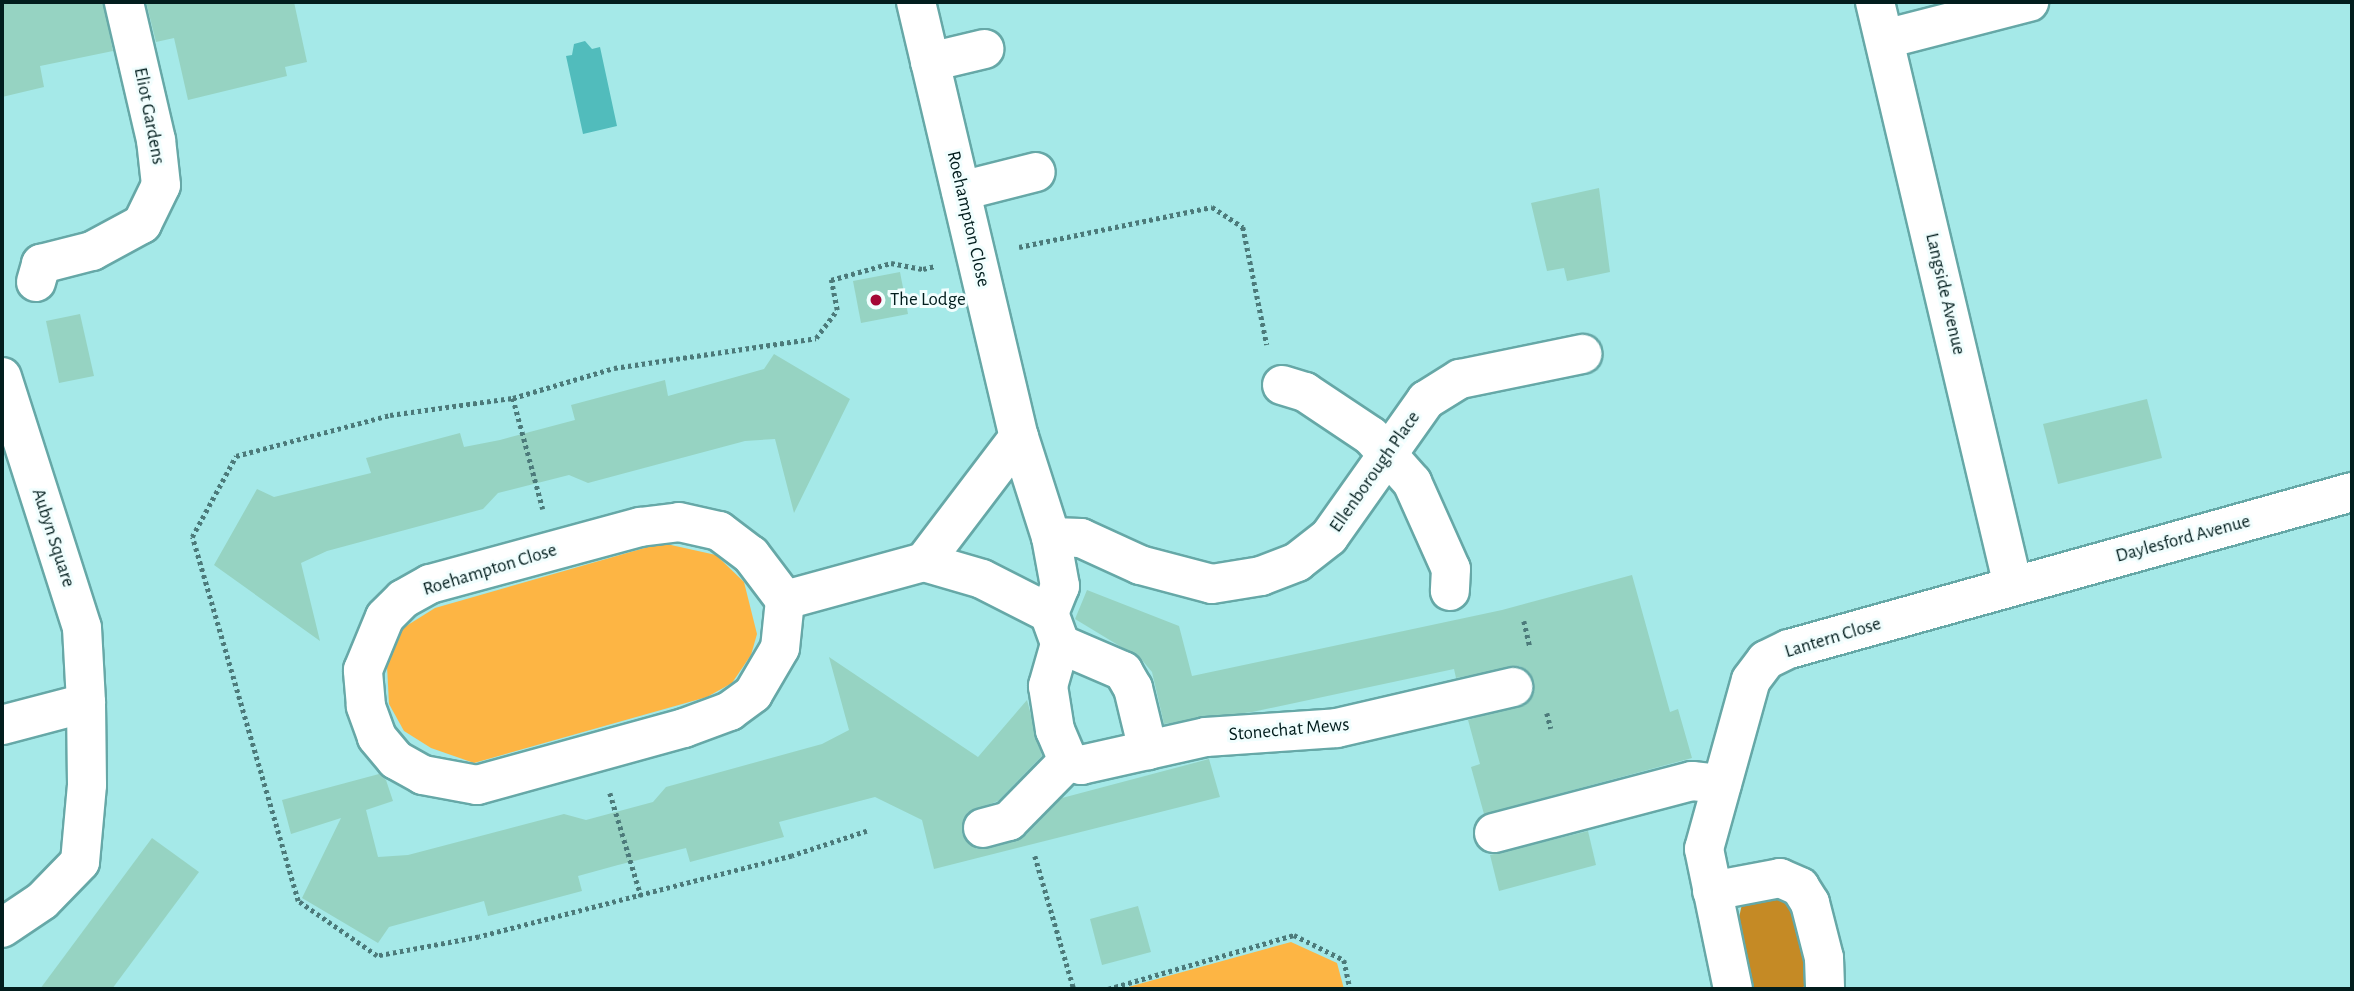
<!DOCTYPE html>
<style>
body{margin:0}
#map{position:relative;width:2354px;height:991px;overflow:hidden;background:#a5e9e8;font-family:"Alegreya Sans",sans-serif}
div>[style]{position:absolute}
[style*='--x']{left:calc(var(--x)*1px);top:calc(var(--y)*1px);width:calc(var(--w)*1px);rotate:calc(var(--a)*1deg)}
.green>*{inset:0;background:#fdb544}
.forest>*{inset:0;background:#c58a25}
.water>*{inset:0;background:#51bcbc}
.building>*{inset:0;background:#96d3c2}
.path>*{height:4.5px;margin-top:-2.25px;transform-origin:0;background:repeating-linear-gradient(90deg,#4c7a7a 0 3.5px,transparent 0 7px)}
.roads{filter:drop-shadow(2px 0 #66a8a7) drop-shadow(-2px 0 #66a8a7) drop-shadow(0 2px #66a8a7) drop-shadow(0 -2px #66a8a7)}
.minor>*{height:38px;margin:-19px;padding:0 19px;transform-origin:19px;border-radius:19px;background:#fff}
.dots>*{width:19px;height:19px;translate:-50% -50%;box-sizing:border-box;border:4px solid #f1fefe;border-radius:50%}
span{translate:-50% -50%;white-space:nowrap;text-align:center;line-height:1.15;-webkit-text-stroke:6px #f1fefe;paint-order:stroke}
.street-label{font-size:19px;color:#021d1d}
.poi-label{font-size:19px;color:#021d1d}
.left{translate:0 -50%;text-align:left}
.frame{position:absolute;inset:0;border:4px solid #021d1d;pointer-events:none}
</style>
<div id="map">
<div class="green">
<div style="clip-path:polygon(662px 543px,716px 555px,744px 582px,757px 634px,751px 655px,732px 683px,707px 697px,474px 763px,431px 748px,404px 731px,389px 704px,387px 666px,403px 628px,435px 608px)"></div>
<div style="clip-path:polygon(1291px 942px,1337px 963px,1344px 989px,1121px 989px)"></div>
</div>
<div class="forest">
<div style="clip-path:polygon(1777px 893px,1801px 916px,1811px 964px,1803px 989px,1750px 987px,1737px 926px,1743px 900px)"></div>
</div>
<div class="water">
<div style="clip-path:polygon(585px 41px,592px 49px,600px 47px,617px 126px,583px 134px,566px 56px,572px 55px,574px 44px)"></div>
</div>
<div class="building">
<div style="clip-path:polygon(2px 2px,103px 2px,113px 51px,40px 66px,44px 87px,2px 97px)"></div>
<div style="clip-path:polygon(146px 2px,294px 2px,307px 62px,285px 67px,287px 76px,188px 100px,174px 38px,156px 42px)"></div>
<div style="clip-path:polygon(1599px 188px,1610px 272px,1567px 281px,1564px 268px,1547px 271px,1531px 203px)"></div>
<div style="clip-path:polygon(900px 272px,908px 314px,861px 323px,853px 281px)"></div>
<div style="clip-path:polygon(80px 314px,94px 376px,59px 383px,46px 321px)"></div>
<div style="clip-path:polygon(774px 354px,850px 399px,794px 513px,775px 439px,745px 441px,588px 483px,569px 475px,498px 493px,483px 509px,327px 551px,301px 563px,320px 641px,214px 565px,257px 489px,274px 497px,371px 473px,366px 458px,460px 433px,464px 447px,500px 440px,575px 420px,571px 405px,665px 380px,668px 396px,764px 369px)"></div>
<div style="clip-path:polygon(2147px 399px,2162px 458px,2058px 484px,2043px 424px)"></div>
<div style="clip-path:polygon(1632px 575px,1670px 712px,1678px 709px,1692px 758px,1484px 814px,1471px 767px,1480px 764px,1468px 720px,1528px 702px,1534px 681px,1520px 666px,1456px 678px,1454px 669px,1252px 712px,1164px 724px,1152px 672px,1141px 659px,1075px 619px,1087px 590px,1179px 626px,1192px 676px,1502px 610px)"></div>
<div style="clip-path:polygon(829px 657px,978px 757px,1027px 700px,1042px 756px,998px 801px,967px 813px,962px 834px,977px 849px,1024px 837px,1062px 798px,1209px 759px,1220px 797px,934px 869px,922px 820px,875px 797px,779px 822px,784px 837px,690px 862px,686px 848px,618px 865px,578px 876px,582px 891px,488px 916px,484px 901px,389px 927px,378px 943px,302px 898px,341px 818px,291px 834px,282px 800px,379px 774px,386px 780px,393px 801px,366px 810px,378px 857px,408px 855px,564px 814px,586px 820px,653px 802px,666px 787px,822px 744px,849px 730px)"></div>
<div style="clip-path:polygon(1588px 831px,1596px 865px,1499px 891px,1490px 855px)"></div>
<div style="clip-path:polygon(152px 838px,199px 872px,112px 989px,40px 989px)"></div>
<div style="clip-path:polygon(1138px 906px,1151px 952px,1102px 965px,1090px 919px)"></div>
</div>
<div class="path">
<div style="--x:1019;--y:247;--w:197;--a:-11.7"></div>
<div style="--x:1212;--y:207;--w:37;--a:33"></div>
<div style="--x:1243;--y:227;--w:120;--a:78.5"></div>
<div style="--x:513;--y:398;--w:115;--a:74.9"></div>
<div style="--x:1524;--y:621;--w:27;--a:77"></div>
<div style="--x:1547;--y:713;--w:16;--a:76"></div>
<div style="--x:610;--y:793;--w:108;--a:73.2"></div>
<div style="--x:867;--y:831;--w:79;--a:161.6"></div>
<div style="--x:792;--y:856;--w:323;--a:165.5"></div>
<div style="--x:479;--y:937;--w:104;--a:169.4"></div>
<div style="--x:377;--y:956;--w:96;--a:-145.2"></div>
<div style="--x:298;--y:901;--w:379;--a:-106.2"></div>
<div style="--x:192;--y:537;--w:92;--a:-61.5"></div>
<div style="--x:236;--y:456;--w:159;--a:-14.9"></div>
<div style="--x:390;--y:415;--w:124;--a:-7.9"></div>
<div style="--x:513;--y:398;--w:105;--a:-16.5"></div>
<div style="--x:614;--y:368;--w:204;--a:-8.4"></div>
<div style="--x:816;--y:338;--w:35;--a:-53"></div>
<div style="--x:837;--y:310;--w:31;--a:-101"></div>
<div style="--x:831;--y:280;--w:62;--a:-15.8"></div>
<div style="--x:891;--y:263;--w:33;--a:11"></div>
<div style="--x:923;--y:269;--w:12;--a:-14"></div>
<div style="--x:1035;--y:856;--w:139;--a:73.7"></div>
<div style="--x:1108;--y:989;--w:194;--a:-16.2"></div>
<div style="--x:1294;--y:935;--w:56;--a:26.6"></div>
<div style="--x:1344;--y:960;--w:30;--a:78"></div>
</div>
<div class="roads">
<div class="minor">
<div style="--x:916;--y:2;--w:447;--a:76.7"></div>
<div style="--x:1019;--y:437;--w:105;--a:72.3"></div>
<div style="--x:1051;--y:537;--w:50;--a:79.6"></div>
<div style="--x:1060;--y:586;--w:29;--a:112"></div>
<div style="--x:1875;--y:2;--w:600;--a:76.7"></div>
<div style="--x:1885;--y:39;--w:149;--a:-14.4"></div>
<div style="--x:930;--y:62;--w:56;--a:-13.5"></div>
<div style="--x:961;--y:191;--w:77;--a:-14.2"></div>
<div style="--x:36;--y:282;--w:19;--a:-74"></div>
<div style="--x:41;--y:264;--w:53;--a:-14.3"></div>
<div style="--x:92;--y:251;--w:57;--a:-28.4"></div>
<div style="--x:142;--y:224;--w:43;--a:-64"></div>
<div style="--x:161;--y:185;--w:45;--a:-96.3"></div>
<div style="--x:156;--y:140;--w:142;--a:-103.1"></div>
<div style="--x:2;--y:377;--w:263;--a:72.3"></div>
<div style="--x:82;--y:628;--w:75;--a:86.9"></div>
<div style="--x:1282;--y:385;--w:24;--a:17"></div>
<div style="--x:1305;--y:392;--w:79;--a:33.7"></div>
<div style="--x:1371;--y:436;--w:62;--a:48.3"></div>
<div style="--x:1412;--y:482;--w:95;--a:65.9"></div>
<div style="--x:1451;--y:569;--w:22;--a:93"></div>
<div style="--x:679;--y:522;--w:41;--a:12.7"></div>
<div style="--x:719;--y:531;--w:40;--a:37"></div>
<div style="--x:751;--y:555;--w:56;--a:52.9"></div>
<div style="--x:785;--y:600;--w:48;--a:95.9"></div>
<div style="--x:780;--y:648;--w:53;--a:120.4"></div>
<div style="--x:753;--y:694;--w:29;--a:144"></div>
<div style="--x:730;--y:711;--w:49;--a:159.7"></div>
<div style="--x:684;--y:728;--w:215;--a:164.6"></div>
<div style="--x:477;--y:785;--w:55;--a:-169.5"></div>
<div style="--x:423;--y:775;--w:31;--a:-151"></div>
<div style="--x:396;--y:760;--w:30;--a:-130"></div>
<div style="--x:377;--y:737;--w:33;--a:-110"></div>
<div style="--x:366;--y:706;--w:36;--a:-95"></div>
<div style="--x:363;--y:670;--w:57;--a:-67.5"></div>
<div style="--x:385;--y:617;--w:25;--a:-45"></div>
<div style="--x:403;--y:599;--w:31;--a:-29"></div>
<div style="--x:430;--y:584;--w:218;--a:-15.2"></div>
<div style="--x:640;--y:527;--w:39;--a:-7"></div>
<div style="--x:1051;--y:537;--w:30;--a:2"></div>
<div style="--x:1081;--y:538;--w:65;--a:24.6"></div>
<div style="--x:1140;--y:565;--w:74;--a:14.8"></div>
<div style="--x:1212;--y:584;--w:50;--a:-9.3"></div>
<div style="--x:1261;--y:576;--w:39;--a:-21"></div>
<div style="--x:1297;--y:562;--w:41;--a:-38"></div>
<div style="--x:1329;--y:537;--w:168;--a:-54.7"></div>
<div style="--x:1426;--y:400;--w:40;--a:-32"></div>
<div style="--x:1460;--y:379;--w:125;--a:-11.6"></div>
<div style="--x:924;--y:562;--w:157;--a:-52.8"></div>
<div style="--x:785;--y:600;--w:144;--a:-15.3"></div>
<div style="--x:924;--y:562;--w:60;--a:16.3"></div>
<div style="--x:982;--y:579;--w:75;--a:26.9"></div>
<div style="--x:1049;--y:613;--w:33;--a:70"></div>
<div style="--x:1060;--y:644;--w:44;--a:105.9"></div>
<div style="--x:1048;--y:686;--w:45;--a:81"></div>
<div style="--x:1055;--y:730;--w:34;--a:67"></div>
<div style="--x:1068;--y:761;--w:14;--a:17"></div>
<div style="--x:1081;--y:765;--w:128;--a:-12.6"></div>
<div style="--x:1206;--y:737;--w:131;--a:-3.9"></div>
<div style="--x:1337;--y:728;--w:181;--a:-13.1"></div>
<div style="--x:1060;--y:644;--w:69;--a:23.2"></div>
<div style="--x:1123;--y:671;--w:20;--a:60"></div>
<div style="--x:1133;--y:688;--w:64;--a:76.4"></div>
<div style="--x:2;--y:725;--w:87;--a:-14.7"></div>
<div style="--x:86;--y:703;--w:82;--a:89.3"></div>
<div style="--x:87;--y:785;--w:77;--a:95.2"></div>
<div style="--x:80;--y:862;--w:54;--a:134.3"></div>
<div style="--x:42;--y:901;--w:48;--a:146"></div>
<div style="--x:983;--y:828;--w:27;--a:-15"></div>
<div style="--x:1009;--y:821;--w:84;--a:-45.5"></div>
<div style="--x:1494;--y:833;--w:205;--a:-14.7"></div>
<div style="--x:1692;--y:781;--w:30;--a:6"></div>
<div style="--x:1712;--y:891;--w:69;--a:-10.8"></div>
<div style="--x:1780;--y:878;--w:22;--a:24"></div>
<div style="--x:1800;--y:887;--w:19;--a:58"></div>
<div style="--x:1810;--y:903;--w:57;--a:75.7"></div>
<div style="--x:1824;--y:958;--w:31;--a:88"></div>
<div style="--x:1733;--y:989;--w:143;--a:-101.7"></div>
<div style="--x:1704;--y:849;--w:175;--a:-74.5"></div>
<div style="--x:1751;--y:680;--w:25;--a:-53"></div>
<div style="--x:1766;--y:660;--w:25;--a:-26"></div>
<div style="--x:1789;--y:649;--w:584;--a:-15.58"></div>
</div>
</div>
<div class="dots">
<div style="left:876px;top:300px;background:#a40736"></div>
</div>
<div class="street-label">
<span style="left:149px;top:116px;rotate:79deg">Eliot Gardens</span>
<span style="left:968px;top:219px;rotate:77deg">Roehampton Close</span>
<span style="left:1945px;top:294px;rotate:77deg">Langside Avenue</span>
<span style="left:1375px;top:472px;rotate:-55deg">Ellenborough Place</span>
<span style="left:53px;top:538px;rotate:72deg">Aubyn Square</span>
<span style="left:2183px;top:539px;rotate:-15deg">Daylesford Avenue</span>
<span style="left:490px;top:570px;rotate:-17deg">Roehampton Close</span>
<span style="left:1833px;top:638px;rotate:-17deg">Lantern Close</span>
<span style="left:1289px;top:730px;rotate:-5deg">Stonechat Mews</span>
</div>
<div class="poi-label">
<span class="left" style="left:890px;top:300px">The Lodge</span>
</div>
<div class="frame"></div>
</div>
